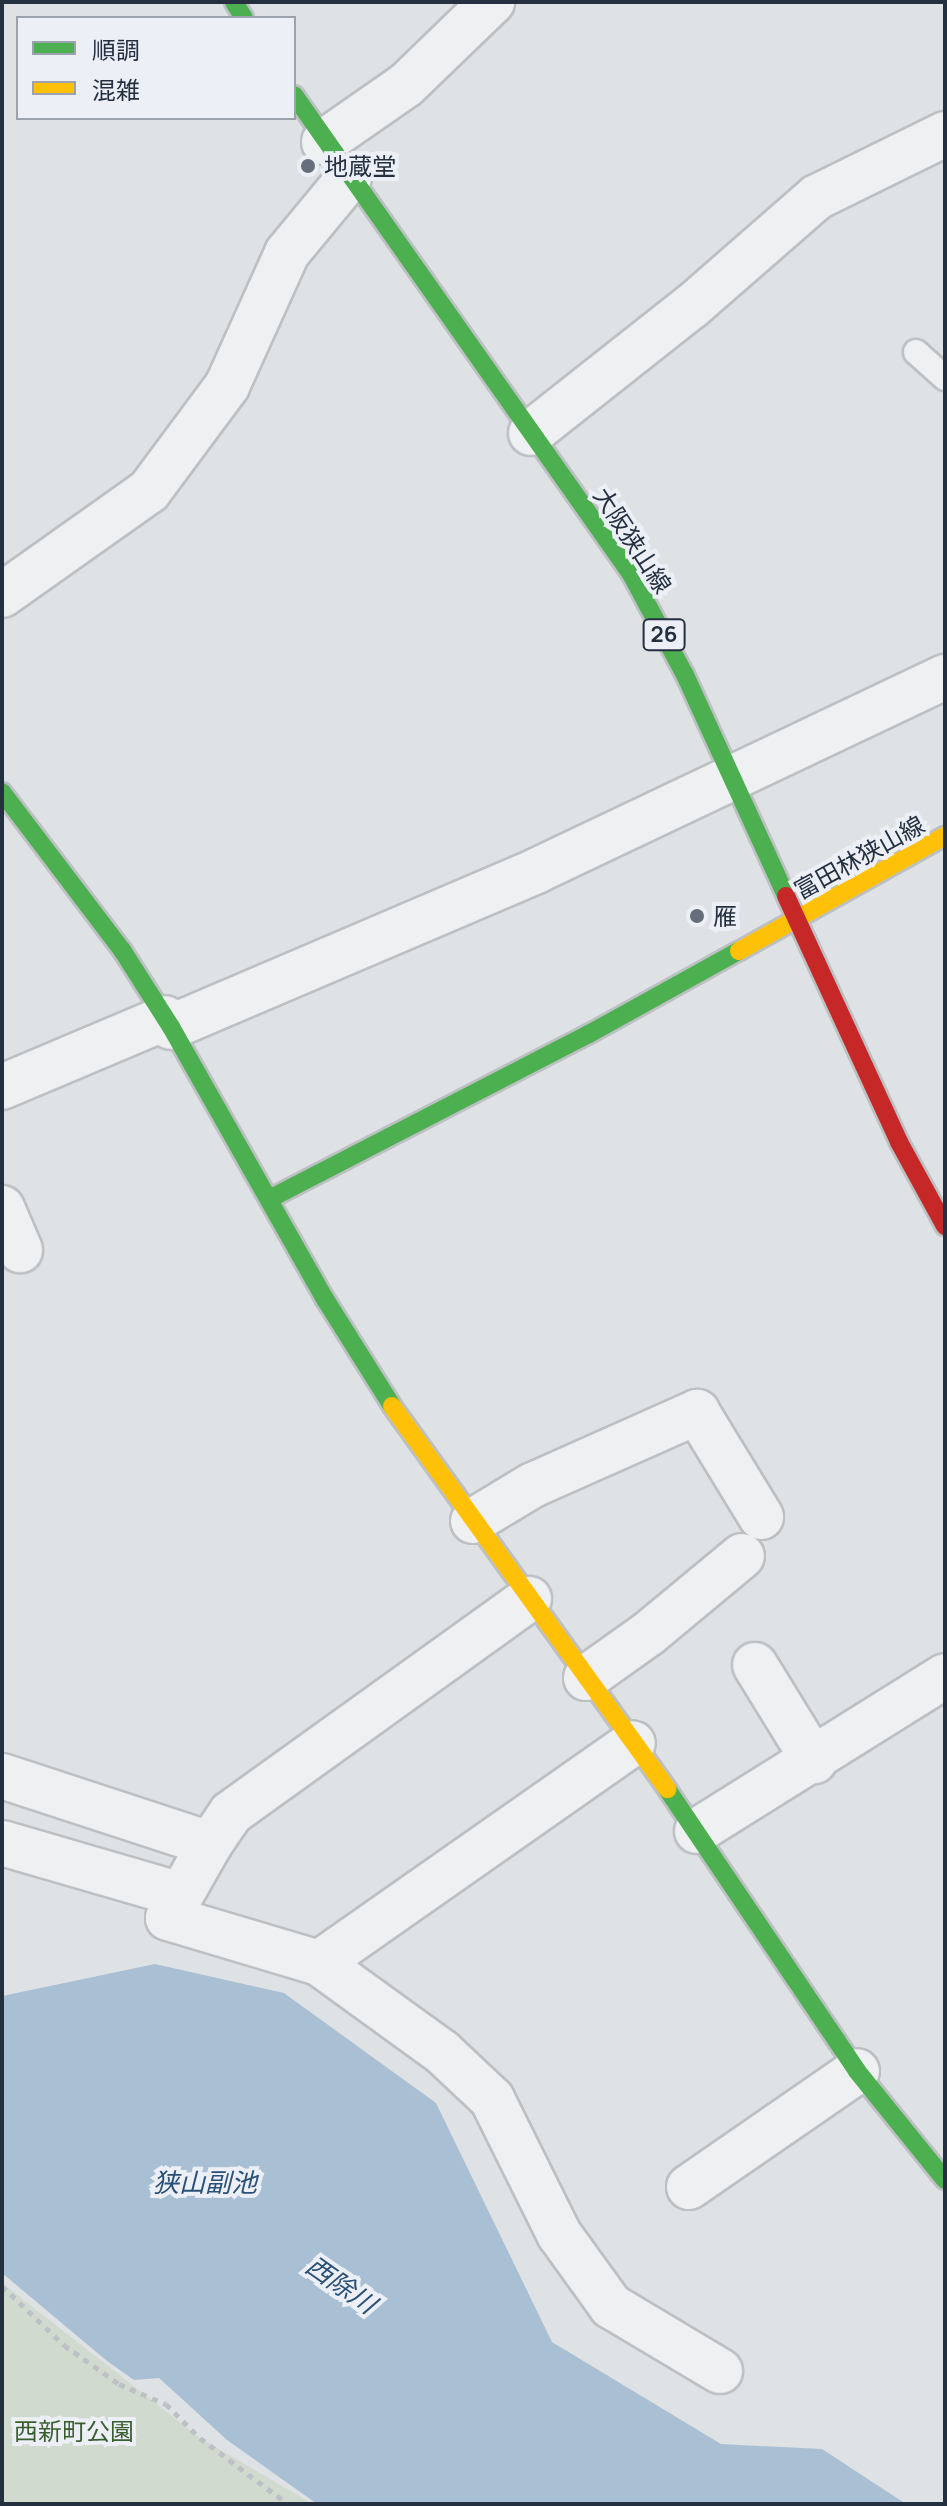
<!DOCTYPE html>
<meta charset="utf-8">
<style>
body{margin:0}
#map{position:relative;width:947px;height:2506px;overflow:hidden;background:#dfe2e5;font-family:Manrope,"Noto Sans JP",sans-serif}
div>[style]{position:absolute}
[style*='--x']{left:calc(var(--x)*1px);top:calc(var(--y)*1px);width:calc(var(--w)*1px);rotate:calc(var(--a)*1deg)}
.green>*{inset:0;background:#d0dace}
.water>*{inset:0;background:#a9c0d4}
.path>*{height:5px;margin-top:-2.5px;transform-origin:0;background:repeating-linear-gradient(90deg,#bdc0c5 0 6px,transparent 0 12px)}
.roads{filter:drop-shadow(2px 0 #bdc0c3) drop-shadow(-2px 0 #bdc0c3) drop-shadow(0 2px #bdc0c3) drop-shadow(0 -2px #bdc0c3)}
.lane>*{height:24px;margin:-12px;padding:0 12px;transform-origin:12px;border-radius:12px;background:#eef0f2}
.street>*{height:44px;margin:-22px;padding:0 22px;transform-origin:22px;border-radius:22px;background:#eef0f2}
.fast>*{height:18px;margin:-9px;padding:0 9px;transform-origin:9px;border-radius:9px;background:#4caf50}
.slow>*{height:18px;margin:-9px;padding:0 9px;transform-origin:9px;border-radius:9px;background:#ffc107}
.jam>*{height:18px;margin:-9px;padding:0 9px;transform-origin:9px;border-radius:9px;background:#c62828}
.dots>*{width:22px;height:22px;translate:-50% -50%;box-sizing:border-box;border:4px solid #ecf0f6;border-radius:50%}
span{translate:-50% -50%;white-space:nowrap;text-align:center;line-height:1.15;-webkit-text-stroke:8px #ecf0f6;paint-order:stroke}
.shield-label span{padding:2px 6px;background:#ecf0f6;border:2px solid;border-radius:6px;-webkit-text-stroke-width:0}
.shield-label{font-size:22px;color:#242f40;font-weight:700}
.poi-label{font-size:24px;color:#242f40}
.left{translate:0 -50%;text-align:left}
.street-label{font-size:24px;color:#242f40}
.park-label{font-size:24px;color:#3a5d30}
.water-label{font-size:26px;color:#2a5078;font-style:italic}
.frame{position:absolute;inset:0;border:4px solid #242f40;pointer-events:none}
.legend{position:absolute;left:16px;top:16px;width:280px;height:104px;box-sizing:border-box;background:#ecf0f6;border:2px solid #9ca3ad;margin:0;padding:10px 14px;list-style:none;font-size:24px;color:#242f40}
.legend li{display:flex;align-items:center;gap:16px;height:40px}
.legend b{width:40px;border:2px solid #9ca3ad}
</style>
<div id="map">
<div class="green">
<div style="clip-path:polygon(2px 2283px,200px 2438px,313px 2504px,2px 2504px)"></div>
</div>
<div class="water">
<div style="clip-path:polygon(155px 1964px,284px 1993px,436px 2103px,552px 2342px,721px 2444px,822px 2449px,906px 2504px,317px 2504px,227px 2440px,159px 2378px,134px 2380px,107px 2361px,2px 2273px,2px 1996px)"></div>
</div>
<div class="path">
<div style="--x:2;--y:2286;--w:86;--a:43.6"></div>
<div style="--x:64;--y:2345;--w:67;--a:35.3"></div>
<div style="--x:119;--y:2384;--w:51;--a:23.1"></div>
<div style="--x:166;--y:2404;--w:48;--a:45"></div>
<div style="--x:200;--y:2438;--w:110;--a:36.9"></div>
</div>
<div class="roads">
<div class="lane">
<div style="--x:916;--y:352;--w:39;--a:42"></div>
</div>
<div class="street">
<div style="--x:324;--y:142;--w:100;--a:-34.8"></div>
<div style="--x:406;--y:85;--w:120;--a:-44"></div>
<div style="--x:531;--y:433;--w:205;--a:-38.3"></div>
<div style="--x:692;--y:306;--w:166;--a:-41.1"></div>
<div style="--x:817;--y:197;--w:143;--a:-26.2"></div>
<div style="--x:2;--y:595;--w:180;--a:-35.3"></div>
<div style="--x:149;--y:491;--w:131;--a:-53.4"></div>
<div style="--x:227;--y:386;--w:146;--a:-65.7"></div>
<div style="--x:287;--y:253;--w:97;--a:-50.4"></div>
<div style="--x:171;--y:1027;--w:397;--a:-23.1"></div>
<div style="--x:536;--y:871;--w:453;--a:-25.4"></div>
<div style="--x:2;--y:1087;--w:177;--a:-22.9"></div>
<div style="--x:2;--y:1208;--w:46;--a:66.8"></div>
<div style="--x:473;--y:1521;--w:70;--a:-31"></div>
<div style="--x:533;--y:1485;--w:180;--a:-24"></div>
<div style="--x:697;--y:1412;--w:123;--a:58.6"></div>
<div style="--x:755;--y:1665;--w:113;--a:58.4"></div>
<div style="--x:586;--y:1678;--w:76;--a:-35.4"></div>
<div style="--x:648;--y:1634;--w:122;--a:-39.7"></div>
<div style="--x:2;--y:1776;--w:219;--a:18.1"></div>
<div style="--x:210;--y:1844;--w:37;--a:-56"></div>
<div style="--x:231;--y:1813;--w:367;--a:-35.7"></div>
<div style="--x:697;--y:1831;--w:292;--a:-32"></div>
<div style="--x:2;--y:1843;--w:186;--a:16.2"></div>
<div style="--x:210;--y:1844;--w:85;--a:119.6"></div>
<div style="--x:168;--y:1918;--w:158;--a:16.6"></div>
<div style="--x:319;--y:1963;--w:152;--a:35.9"></div>
<div style="--x:442;--y:2052;--w:69;--a:43.2"></div>
<div style="--x:492;--y:2099;--w:151;--a:63.6"></div>
<div style="--x:559;--y:2234;--w:89;--a:54.2"></div>
<div style="--x:611;--y:2306;--w:127;--a:30.8"></div>
<div style="--x:319;--y:1963;--w:383;--a:-35"></div>
<div style="--x:689;--y:2187;--w:204;--a:-34.6"></div>
</div>
<div class="fast">
<div style="--x:234;--y:2;--w:19;--a:58"></div>
<div style="--x:294;--y:95;--w:586;--a:54.87"></div>
<div style="--x:631;--y:574;--w:115;--a:61.9"></div>
<div style="--x:685;--y:675;--w:243;--a:65.4"></div>
<div style="--x:2;--y:792;--w:198;--a:52.8"></div>
<div style="--x:122;--y:950;--w:91;--a:57.5"></div>
<div style="--x:171;--y:1027;--w:313;--a:60.5"></div>
<div style="--x:325;--y:1299;--w:126;--a:57.9"></div>
<div style="--x:269;--y:1199;--w:360;--a:-27.3"></div>
<div style="--x:589;--y:1034;--w:171;--a:-29"></div>
<div style="--x:667;--y:1789;--w:340;--a:56"></div>
<div style="--x:857;--y:2071;--w:140;--a:51.1"></div>
</div>
<div class="slow">
<div style="--x:739;--y:951;--w:236;--a:-29.2"></div>
<div style="--x:392;--y:1406;--w:472;--a:54.3"></div>
</div>
<div class="jam">
<div style="--x:786;--y:896;--w:271;--a:65.3"></div>
<div style="--x:899;--y:1142;--w:96;--a:61.3"></div>
</div>
</div>
<div class="dots">
<div style="left:308px;top:166px;background:#656e7a"></div>
<div style="left:697px;top:916px;background:#656e7a"></div>
</div>
<div class="shield-label">
<span style="left:664px;top:635px">26</span>
</div>
<div class="poi-label">
<span class="left" style="left:324px;top:166px">地蔵堂</span>
<span class="left" style="left:713px;top:916px">雁</span>
</div>
<div class="street-label">
<span style="left:633px;top:540px;rotate:57deg">大阪狭山線</span>
<span style="left:859px;top:857px;rotate:-29deg">富田林狭山線</span>
</div>
<div class="park-label">
<span style="left:74px;top:2431px">西新町公園</span>
</div>
<div class="water-label">
<span style="left:205px;top:2183px">狭山副池</span>
<span style="left:341px;top:2285px;rotate:35deg">西除川</span>
</div>
<div class="frame"></div>
<ul class="legend">
<li><b style="height:10px;background:#4caf50"></b>順調</li>
<li><b style="height:10px;background:#ffc107"></b>混雑</li>
</ul>
</div>
